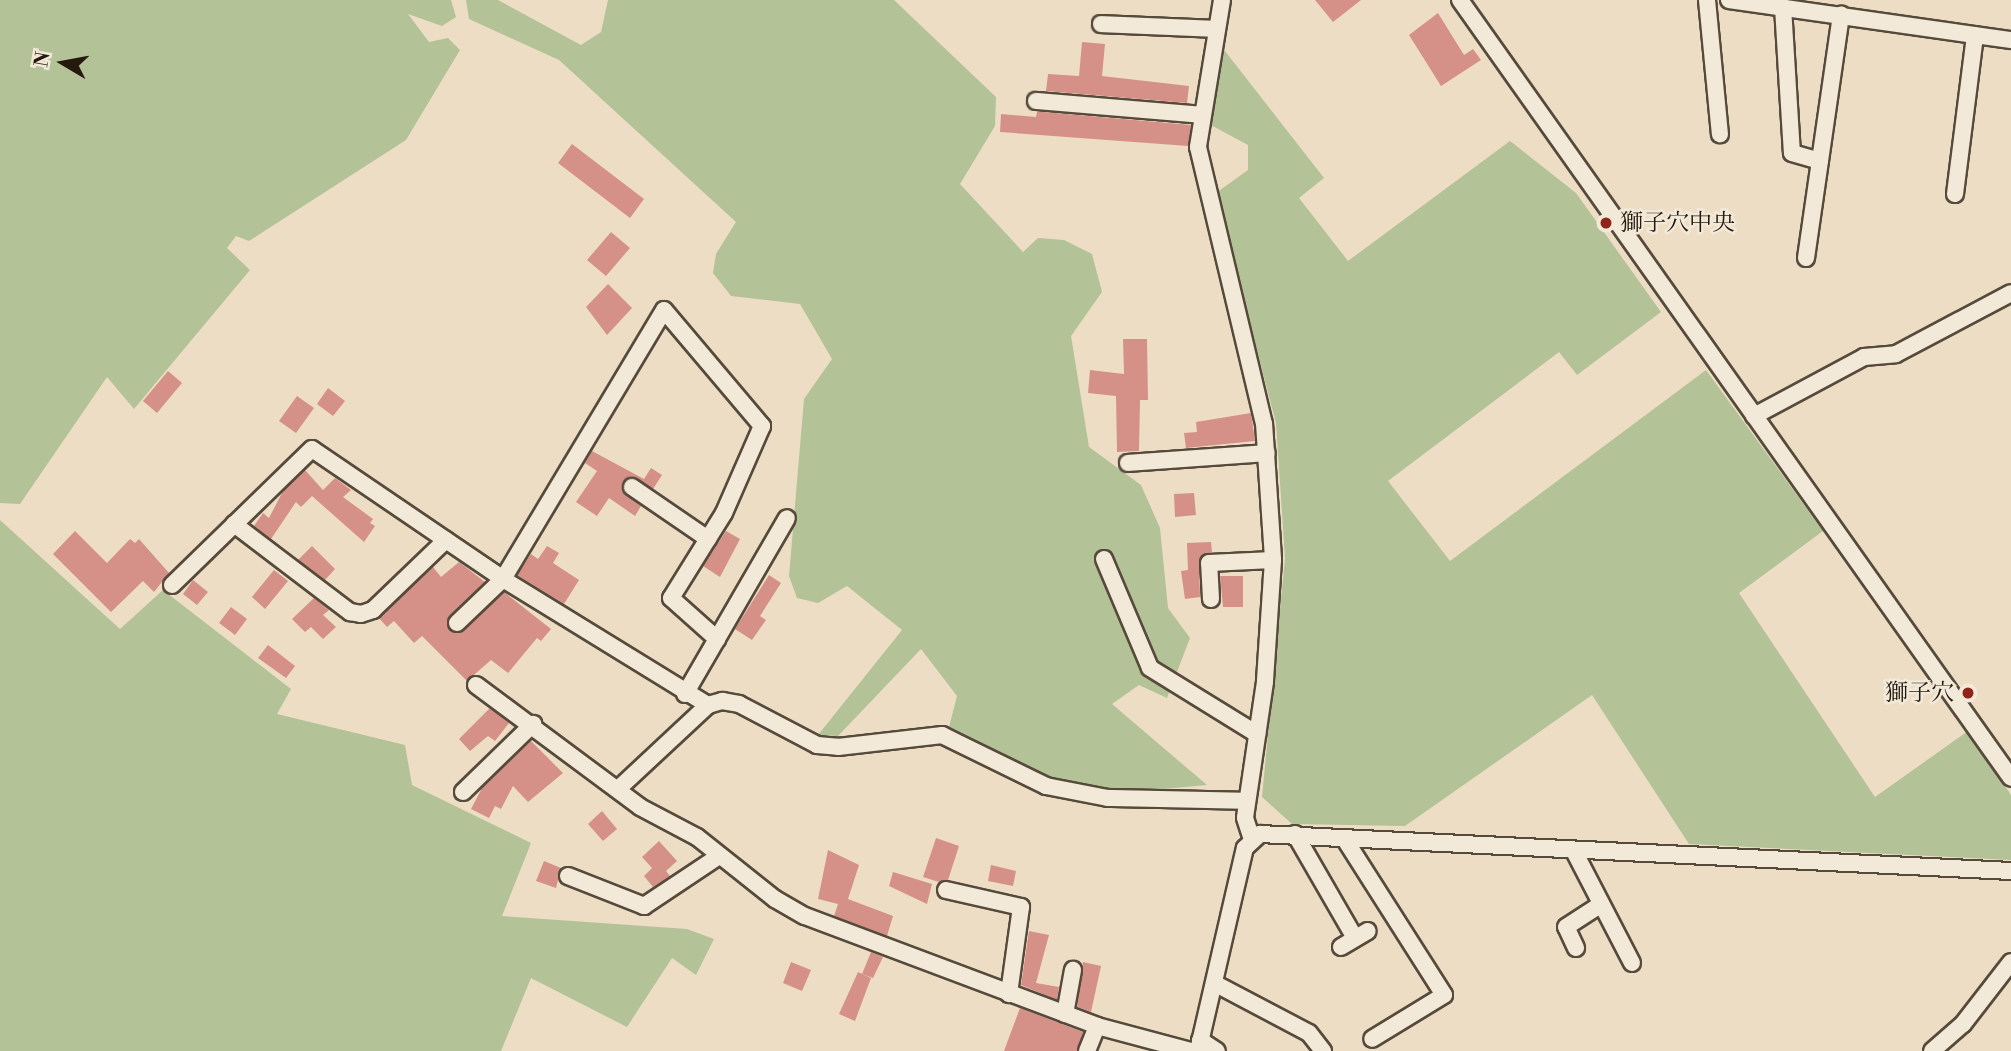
<!DOCTYPE html>
<meta charset="utf-8">
<style>
body{margin:0}
#map{position:relative;width:2011px;height:1051px;overflow:hidden;background:#edddc4;font-family:"Libre Bodoni","Noto Serif JP",serif}
div>[style]{position:absolute}
[style*='--x']{left:calc(var(--x)*1px);top:calc(var(--y)*1px);width:calc(var(--w)*1px);rotate:calc(var(--a)*1deg)}
.green>*{inset:0;background:#b4c297}
.building>*{inset:0;background:#d59187}
.roads{filter:drop-shadow(2px 0 #564a3b) drop-shadow(-2px 0 #564a3b) drop-shadow(0 2px #564a3b) drop-shadow(0 -2px #564a3b)}
.minor>*{height:16px;margin:-8px;padding:0 8px;transform-origin:8px;border-radius:8px;background:#f3e9d9}
.dots>*{width:19px;height:19px;translate:-50% -50%;box-sizing:border-box;border:4px solid #f3e9d9;border-radius:50%}
span{translate:-50% -50%;white-space:nowrap;text-align:center;line-height:1.15;-webkit-text-stroke:5px #f3e9d9;paint-order:stroke}
.poi-label{font-size:23px;color:#23190d}
.left{translate:0 -50%;text-align:left}
.right{translate:-100% -50%;text-align:right}
.north{position:absolute;left:28px;top:28px;width:70px;height:70px;-webkit-text-stroke:5px #f3e9d9;paint-order:stroke;rotate:280deg;font-size:19px;font-weight:700;line-height:28px;text-align:center;color:#23190d}
.north::after{content:'';display:block;margin:auto;width:24px;height:32px;background:#23190d;clip-path:polygon(50% 0,100% 100%,50% 72%,0 100%)}
</style>
<div id="map">
<div class="green">
<div style="clip-path:polygon(0 0,451px 0,456px 17px,442px 26px,408px 14px,429px 42px,448px 38px,460px 50px,406px 140px,249px 241px,236px 236px,227px 248px,250px 270px,134px 409px,107px 377px,20px 504px,0 503px)"></div>
<div style="clip-path:polygon(466px 0,498px 0,581px 45px,601px 32px,608px 0,894px 0,996px 97px,995px 126px,960px 184px,1023px 252px,1038px 238px,1064px 240px,1092px 254px,1102px 292px,1071px 336px,1089px 447px,1141px 485px,1160px 528px,1168px 608px,1190px 638px,1167px 698px,1139px 685px,1112px 704px,1207px 785px,1109px 794px,1047px 783px,947px 735px,957px 696px,921px 649px,838px 736px,818px 735px,902px 630px,847px 586px,818px 603px,797px 598px,789px 576px,804px 399px,832px 359px,800px 304px,731px 296px,713px 273px,716px 254px,736px 222px,559px 60px,469px 19px)"></div>
<div style="clip-path:polygon(1221px 46px,1324px 178px,1299px 198px,1348px 261px,1510px 141px,1576px 193px,1661px 312px,1577px 375px,1559px 352px,1388px 481px,1450px 561px,1706px 370px,1823px 531px,1739px 593px,1875px 797px,1968px 731px,2011px 795px,2011px 860px,1689px 844px,1592px 695px,1405px 826px,1292px 824px,1262px 797px,1285px 558px,1276px 423px,1216px 193px,1248px 170px,1248px 145px,1207px 123px)"></div>
<div style="clip-path:polygon(0 520px,120px 629px,163px 590px,291px 689px,277px 714px,405px 745px,412px 785px,531px 843px,502px 916px,687px 929px,714px 939px,696px 975px,672px 958px,627px 1027px,531px 978px,501px 1051px,0 1051px)"></div>
</div>
<div class="building">
<div style="clip-path:polygon(1315px 0,1361px 0,1333px 22px)"></div>
<div style="clip-path:polygon(1438px 13px,1464px 55px,1473px 49px,1481px 60px,1441px 86px,1409px 35px)"></div>
<div style="clip-path:polygon(1082px 42px,1105px 44px,1102px 76px,1189px 86px,1187px 103px,1046px 91px,1048px 74px,1079px 76px)"></div>
<div style="clip-path:polygon(1037px 112px,1044px 112px,1191px 125px,1188px 146px,1000px 132px,1001px 114px,1036px 117px)"></div>
<div style="clip-path:polygon(572px 144px,644px 199px,630px 218px,558px 163px)"></div>
<div style="clip-path:polygon(611px 232px,630px 248px,606px 276px,587px 260px)"></div>
<div style="clip-path:polygon(608px 284px,632px 308px,607px 335px,586px 307px)"></div>
<div style="clip-path:polygon(1123px 339px,1147px 339px,1148px 400px,1140px 400px,1139px 451px,1117px 452px,1116px 396px,1088px 393px,1090px 370px,1124px 374px)"></div>
<div style="clip-path:polygon(168px 371px,182px 383px,157px 413px,143px 401px)"></div>
<div style="clip-path:polygon(328px 388px,345px 401px,333px 416px,317px 404px)"></div>
<div style="clip-path:polygon(297px 396px,314px 408px,296px 433px,279px 421px)"></div>
<div style="clip-path:polygon(1251px 413px,1255px 441px,1186px 448px,1184px 433px,1197px 432px,1196px 422px)"></div>
<div style="clip-path:polygon(592px 451px,644px 479px,651px 468px,662px 475px,653px 489px,633px 477px,623px 482px,623px 492px,641px 506px,635px 516px,609px 498px,597px 516px,576px 502px,597px 471px,585px 463px)"></div>
<div style="clip-path:polygon(305px 470px,323px 490px,335px 478px,351px 490px,343px 497px,373px 519px,370px 523px,375px 526px,364px 542px,312px 496px,301px 507px,296px 502px,271px 539px,254px 526px,263px 513px,269px 518px,283px 491px)"></div>
<div style="clip-path:polygon(1194px 493px,1196px 515px,1175px 517px,1174px 494px)"></div>
<div style="clip-path:polygon(75px 531px,107px 563px,130px 539px,135px 543px,139px 539px,169px 573px,154px 592px,143px 581px,111px 612px,53px 554px)"></div>
<div style="clip-path:polygon(726px 531px,740px 539px,720px 577px,703px 566px)"></div>
<div style="clip-path:polygon(1211px 542px,1212px 552px,1203px 555px,1199px 563px,1200px 597px,1185px 599px,1181px 571px,1188px 570px,1187px 543px)"></div>
<div style="clip-path:polygon(312px 546px,335px 569px,325px 580px,298px 560px)"></div>
<div style="clip-path:polygon(547px 546px,559px 553px,553px 563px,579px 580px,564px 604px,517px 575px,531px 554px,538px 559px)"></div>
<div style="clip-path:polygon(459px 562px,485px 582px,449px 616px,450px 631px,464px 631px,504px 592px,551px 629px,541px 641px,537px 638px,508px 673px,491px 660px,467px 681px,422px 636px,414px 643px,394px 621px,387px 627px,379px 618px,433px 567px,441px 577px)"></div>
<div style="clip-path:polygon(274px 570px,288px 581px,265px 609px,252px 597px)"></div>
<div style="clip-path:polygon(769px 575px,781px 583px,760px 616px,766px 620px,752px 640px,735px 629px)"></div>
<div style="clip-path:polygon(1220px 576px,1243px 576px,1243px 607px,1223px 607px)"></div>
<div style="clip-path:polygon(193px 580px,208px 592px,197px 605px,183px 594px)"></div>
<div style="clip-path:polygon(314px 598px,329px 610px,323px 615px,336px 627px,323px 639px,311px 627px,305px 632px,292px 619px)"></div>
<div style="clip-path:polygon(231px 607px,247px 619px,235px 635px,219px 623px)"></div>
<div style="clip-path:polygon(268px 645px,295px 666px,286px 678px,258px 658px)"></div>
<div style="clip-path:polygon(490px 708px,509px 723px,495px 741px,488px 736px,470px 751px,459px 739px)"></div>
<div style="clip-path:polygon(531px 741px,563px 773px,528px 802px,513px 786px,501px 809px,495px 806px,489px 818px,471px 809px,482px 788px)"></div>
<div style="clip-path:polygon(602px 811px,617px 829px,603px 841px,588px 824px)"></div>
<div style="clip-path:polygon(936px 838px,959px 846px,948px 880px,939px 882px,923px 877px)"></div>
<div style="clip-path:polygon(659px 841px,677px 861px,666px 871px,670px 876px,653px 887px,644px 876px,652px 868px,642px 857px)"></div>
<div style="clip-path:polygon(828px 850px,859px 865px,848px 899px,893px 916px,887px 936px,834px 916px,838px 904px,818px 899px)"></div>
<div style="clip-path:polygon(544px 861px,561px 868px,556px 888px,536px 881px)"></div>
<div style="clip-path:polygon(991px 865px,1016px 871px,1013px 886px,988px 881px)"></div>
<div style="clip-path:polygon(893px 872px,932px 884px,927px 904px,889px 886px)"></div>
<div style="clip-path:polygon(1029px 931px,1049px 935px,1036px 983px,1059px 987px,1057px 1000px,1021px 985px)"></div>
<div style="clip-path:polygon(871px 952px,883px 957px,873px 978px,862px 974px)"></div>
<div style="clip-path:polygon(791px 962px,811px 970px,802px 991px,783px 983px)"></div>
<div style="clip-path:polygon(1083px 962px,1101px 966px,1091px 1012px,1077px 1007px)"></div>
<div style="clip-path:polygon(858px 972px,871px 978px,855px 1021px,839px 1014px)"></div>
<div style="clip-path:polygon(1020px 1008px,1083px 1032px,1077px 1051px,1004px 1051px)"></div>
</div>
<div class="roads">
<div class="minor">
<div style="--x:1222;--y:0;--w:149;--a:99.3"></div>
<div style="--x:1198;--y:147;--w:284;--a:76.6"></div>
<div style="--x:1264;--y:423;--w:137;--a:86.2"></div>
<div style="--x:1273;--y:560;--w:122;--a:93.8"></div>
<div style="--x:1265;--y:682;--w:137;--a:98.4"></div>
<div style="--x:1245;--y:818;--w:22;--a:72"></div>
<div style="--x:1460;--y:0;--w:953;--a:54.69"></div>
<div style="--x:1707;--y:0;--w:135;--a:84.5"></div>
<div style="--x:1729;--y:0;--w:285;--a:8.1"></div>
<div style="--x:1783;--y:7;--w:146;--a:86.5"></div>
<div style="--x:1792;--y:153;--w:29;--a:16"></div>
<div style="--x:1101;--y:24;--w:115;--a:2.5"></div>
<div style="--x:1036;--y:101;--w:166;--a:4.8"></div>
<div style="--x:1955;--y:194;--w:160;--a:-82.8"></div>
<div style="--x:1806;--y:258;--w:246;--a:-81.8"></div>
<div style="--x:1754;--y:416;--w:125;--a:-28.2"></div>
<div style="--x:1864;--y:357;--w:32;--a:-5"></div>
<div style="--x:1896;--y:354;--w:130;--a:-27.9"></div>
<div style="--x:1128;--y:463;--w:139;--a:-4.1"></div>
<div style="--x:632;--y:487;--w:92;--a:34.4"></div>
<div style="--x:234;--y:524;--w:146;--a:37.2"></div>
<div style="--x:350;--y:612;--w:11;--a:10"></div>
<div style="--x:361;--y:614;--w:13;--a:-18"></div>
<div style="--x:373;--y:610;--w:101;--a:-43.8"></div>
<div style="--x:1104;--y:559;--w:118;--a:67.1"></div>
<div style="--x:1150;--y:668;--w:126;--a:31.7"></div>
<div style="--x:172;--y:585;--w:195;--a:-44.2"></div>
<div style="--x:312;--y:449;--w:231;--a:34.2"></div>
<div style="--x:503;--y:579;--w:241;--a:31.6"></div>
<div style="--x:1211;--y:599;--w:36;--a:-93"></div>
<div style="--x:1209;--y:563;--w:64;--a:-2.7"></div>
<div style="--x:457;--y:623;--w:64;--a:-43.7"></div>
<div style="--x:503;--y:579;--w:313;--a:-59.1"></div>
<div style="--x:664;--y:310;--w:152;--a:49.8"></div>
<div style="--x:762;--y:426;--w:95;--a:113.6"></div>
<div style="--x:724;--y:513;--w:100;--a:121.9"></div>
<div style="--x:671;--y:598;--w:62;--a:41.7"></div>
<div style="--x:476;--y:685;--w:204;--a:36.6"></div>
<div style="--x:640;--y:807;--w:64;--a:27.8"></div>
<div style="--x:697;--y:837;--w:100;--a:38.5"></div>
<div style="--x:775;--y:899;--w:34;--a:30"></div>
<div style="--x:805;--y:916;--w:312;--a:20.6"></div>
<div style="--x:1097;--y:1026;--w:97;--a:14.9"></div>
<div style="--x:685;--y:694;--w:203;--a:-59.9"></div>
<div style="--x:618;--y:789;--w:123;--a:-43"></div>
<div style="--x:708;--y:705;--w:15;--a:-16"></div>
<div style="--x:722;--y:701;--w:17;--a:10"></div>
<div style="--x:739;--y:704;--w:88;--a:27.7"></div>
<div style="--x:817;--y:745;--w:21;--a:5"></div>
<div style="--x:838;--y:747;--w:105;--a:-6.6"></div>
<div style="--x:942;--y:735;--w:116;--a:26.1"></div>
<div style="--x:1046;--y:786;--w:63;--a:11"></div>
<div style="--x:1108;--y:798;--w:139;--a:1.2"></div>
<div style="--x:463;--y:792;--w:98;--a:-44.2"></div>
<div style="--x:1295;--y:834;--w:120;--a:60"></div>
<div style="--x:1344;--y:838;--w:186;--a:57.5"></div>
<div style="--x:1444;--y:995;--w:84;--a:148.6"></div>
<div style="--x:1574;--y:851;--w:126;--a:62.6"></div>
<div style="--x:568;--y:876;--w:82;--a:21.5"></div>
<div style="--x:644;--y:906;--w:90;--a:-33.7"></div>
<div style="--x:946;--y:890;--w:77;--a:12.8"></div>
<div style="--x:1021;--y:907;--w:88;--a:97.9"></div>
<div style="--x:1341;--y:947;--w:31;--a:-31"></div>
<div style="--x:1576;--y:948;--w:23;--a:-115"></div>
<div style="--x:1566;--y:927;--w:40;--a:-32.9"></div>
<div style="--x:1214;--y:983;--w:107;--a:27.8"></div>
<div style="--x:1309;--y:1033;--w:23;--a:52"></div>
<div style="--x:1065;--y:1014;--w:45;--a:-79.7"></div>
<div style="--x:1200;--y:1040;--w:20;--a:33"></div>
<div style="--x:1087;--y:1051;--w:27;--a:-68"></div>
<div style="--x:1198;--y:1051;--w:208;--a:-77"></div>
<div style="--x:1245;--y:848;--w:21;--a:-43"></div>
<div style="--x:1260;--y:834;--w:752;--a:2.82"></div>
<div style="--x:1932;--y:1051;--w:41;--a:-41.1"></div>
<div style="--x:1963;--y:1024;--w:78;--a:-52.3"></div>
</div>
</div>
<div class="dots">
<div style="left:1606px;top:223px;background:#8f2418"></div>
<div style="left:1968px;top:693px;background:#8f2418"></div>
</div>
<div class="poi-label">
<span class="left" style="left:1620px;top:223px">獅子穴中央</span>
<span class="right" style="left:1954px;top:693px">獅子穴</span>
</div>
<div class="north">N</div>
</div>
